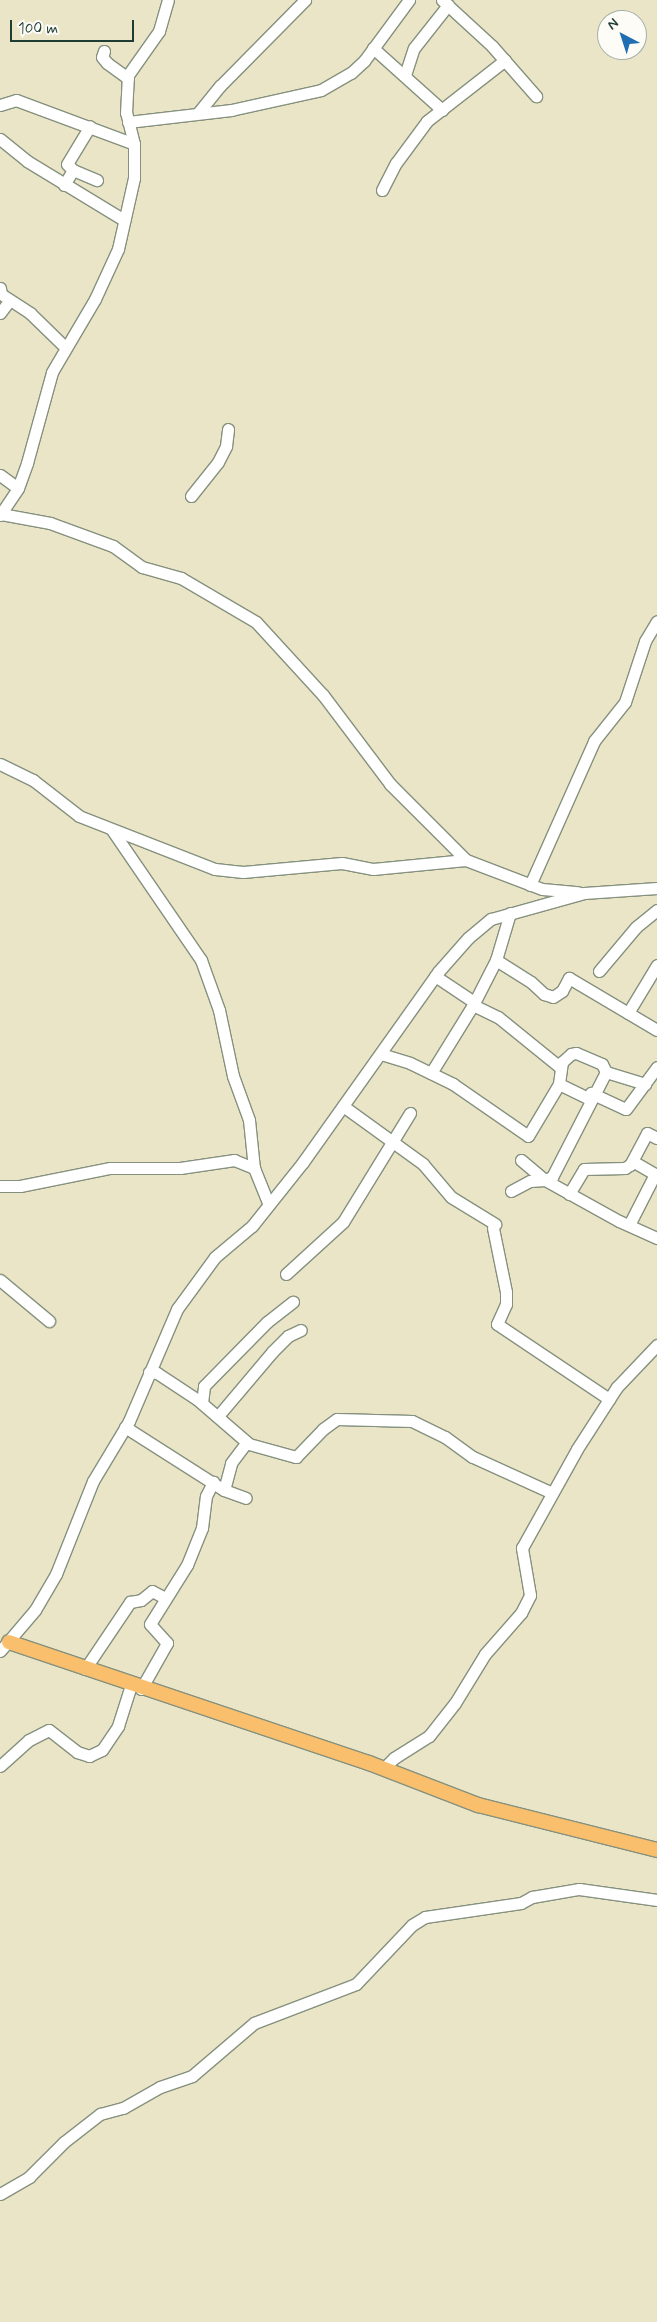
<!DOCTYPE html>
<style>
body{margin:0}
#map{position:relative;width:657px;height:2322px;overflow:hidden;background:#ebe5c7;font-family:Mynerve,sans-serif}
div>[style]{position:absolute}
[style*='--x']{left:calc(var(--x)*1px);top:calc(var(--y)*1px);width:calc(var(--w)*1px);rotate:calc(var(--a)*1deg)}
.roads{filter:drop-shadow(1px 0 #85917e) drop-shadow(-1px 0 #85917e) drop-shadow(0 1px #85917e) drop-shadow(0 -1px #85917e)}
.minor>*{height:11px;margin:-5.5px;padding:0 5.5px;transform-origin:5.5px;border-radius:5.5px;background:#fff}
.major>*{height:14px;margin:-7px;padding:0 7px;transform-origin:7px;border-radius:7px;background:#f9bf6d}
span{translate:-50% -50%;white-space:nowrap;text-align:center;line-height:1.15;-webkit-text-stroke:5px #fdfcf7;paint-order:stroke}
.north{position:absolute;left:597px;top:10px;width:50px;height:50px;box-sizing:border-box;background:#fdfcf7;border:1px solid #a4b0a9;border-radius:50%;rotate:320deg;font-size:14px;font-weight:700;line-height:20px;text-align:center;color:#1f3d34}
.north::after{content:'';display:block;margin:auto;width:18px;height:22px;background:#1f6fb2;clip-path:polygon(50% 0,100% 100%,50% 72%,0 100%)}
.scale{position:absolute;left:10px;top:20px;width:124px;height:22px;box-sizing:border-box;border:2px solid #1f3d34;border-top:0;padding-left:6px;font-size:15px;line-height:18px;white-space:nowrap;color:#1f3d34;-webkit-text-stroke:4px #fdfcf7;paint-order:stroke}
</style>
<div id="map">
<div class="roads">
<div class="minor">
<div style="--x:442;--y:0;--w:68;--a:42.6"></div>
<div style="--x:492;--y:46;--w:67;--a:48.7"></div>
<div style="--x:373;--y:48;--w:93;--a:41.9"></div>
<div style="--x:104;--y:51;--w:6;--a:108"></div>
<div style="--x:102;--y:57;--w:8;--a:50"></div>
<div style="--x:107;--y:63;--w:26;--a:36"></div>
<div style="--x:405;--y:75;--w:28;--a:-72"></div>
<div style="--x:414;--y:48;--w:55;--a:-51.7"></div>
<div style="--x:0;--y:105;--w:17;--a:-17"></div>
<div style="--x:16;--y:100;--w:126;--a:20.4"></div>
<div style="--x:198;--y:113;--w:35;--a:-51"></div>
<div style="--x:220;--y:86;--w:121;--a:-45.3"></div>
<div style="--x:128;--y:122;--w:104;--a:-6.6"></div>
<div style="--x:231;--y:110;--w:92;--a:-12.5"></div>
<div style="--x:321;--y:90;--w:34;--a:-30"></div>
<div style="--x:351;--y:73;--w:18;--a:-43"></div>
<div style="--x:364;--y:61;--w:76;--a:-53.6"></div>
<div style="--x:0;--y:139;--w:35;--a:39"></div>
<div style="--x:27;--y:161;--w:114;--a:31.3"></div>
<div style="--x:73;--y:170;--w:26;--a:23"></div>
<div style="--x:64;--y:185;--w:17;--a:-59"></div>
<div style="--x:73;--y:170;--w:8;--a:-135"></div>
<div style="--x:67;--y:164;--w:44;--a:-58.8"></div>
<div style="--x:382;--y:190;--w:30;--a:-63"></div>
<div style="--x:396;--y:163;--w:52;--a:-53.6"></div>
<div style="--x:427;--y:121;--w:99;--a:-38"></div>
<div style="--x:0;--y:288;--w:6;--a:81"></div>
<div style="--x:1;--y:294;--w:35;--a:33"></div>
<div style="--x:30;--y:313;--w:50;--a:44.2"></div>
<div style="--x:0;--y:313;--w:15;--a:-53"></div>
<div style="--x:0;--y:475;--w:22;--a:36"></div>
<div style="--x:191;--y:496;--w:43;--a:-51.5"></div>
<div style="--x:218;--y:462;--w:18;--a:-63"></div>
<div style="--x:226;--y:446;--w:17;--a:-83"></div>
<div style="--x:1;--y:514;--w:50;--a:10.4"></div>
<div style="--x:50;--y:523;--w:67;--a:20.1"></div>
<div style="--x:113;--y:546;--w:36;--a:36"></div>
<div style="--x:142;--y:567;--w:41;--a:15.8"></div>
<div style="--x:181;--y:578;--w:87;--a:30.4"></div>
<div style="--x:256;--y:622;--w:99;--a:47.5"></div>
<div style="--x:323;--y:695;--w:111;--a:53"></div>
<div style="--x:390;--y:784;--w:107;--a:45"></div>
<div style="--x:466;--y:860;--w:81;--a:20.9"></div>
<div style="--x:542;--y:889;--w:36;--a:5"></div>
<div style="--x:0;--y:515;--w:32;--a:-56"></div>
<div style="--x:18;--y:488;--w:27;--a:-70"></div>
<div style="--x:27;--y:463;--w:94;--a:-74.6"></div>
<div style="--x:52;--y:372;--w:85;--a:-59.5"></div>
<div style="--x:95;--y:299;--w:55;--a:-65.3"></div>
<div style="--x:118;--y:249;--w:73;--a:-77.3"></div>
<div style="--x:134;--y:178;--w:34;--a:-90"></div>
<div style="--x:134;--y:144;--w:32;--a:-104"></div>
<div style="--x:126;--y:113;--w:38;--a:-87"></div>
<div style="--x:128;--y:75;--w:54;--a:-54.8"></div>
<div style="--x:159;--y:31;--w:32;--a:-74"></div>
<div style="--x:0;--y:764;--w:37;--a:26"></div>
<div style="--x:33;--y:780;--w:58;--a:38"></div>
<div style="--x:79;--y:816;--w:146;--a:21.3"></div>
<div style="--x:215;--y:869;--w:28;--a:6"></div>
<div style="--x:243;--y:872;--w:99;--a:-5.2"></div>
<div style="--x:342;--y:863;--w:32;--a:11"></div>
<div style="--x:373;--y:869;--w:93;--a:-5.5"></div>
<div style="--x:112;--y:830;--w:158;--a:55.6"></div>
<div style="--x:201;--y:960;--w:53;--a:70.2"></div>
<div style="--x:219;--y:1010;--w:67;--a:78"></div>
<div style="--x:233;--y:1076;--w:47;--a:70"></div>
<div style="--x:249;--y:1120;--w:48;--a:84.1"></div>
<div style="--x:530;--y:885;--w:158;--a:-66"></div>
<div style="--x:594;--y:741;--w:50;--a:-51.5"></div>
<div style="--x:625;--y:702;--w:64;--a:-71.8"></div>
<div style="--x:645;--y:641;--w:23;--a:-59"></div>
<div style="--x:510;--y:913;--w:49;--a:106.6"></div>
<div style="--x:496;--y:960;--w:41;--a:32.2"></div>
<div style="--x:531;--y:982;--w:18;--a:43"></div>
<div style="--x:544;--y:994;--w:9;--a:18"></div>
<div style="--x:553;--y:997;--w:11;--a:-34"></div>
<div style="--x:562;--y:991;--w:15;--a:-62"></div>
<div style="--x:569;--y:978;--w:102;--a:30.6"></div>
<div style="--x:496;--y:960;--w:51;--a:117.1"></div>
<div style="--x:473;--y:1005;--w:28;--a:26"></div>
<div style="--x:498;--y:1017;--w:81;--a:39"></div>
<div style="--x:599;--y:971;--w:57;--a:-49.9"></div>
<div style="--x:636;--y:927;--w:27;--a:-39"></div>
<div style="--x:435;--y:976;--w:47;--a:33.7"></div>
<div style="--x:628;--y:1013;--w:56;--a:-58.9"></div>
<div style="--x:381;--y:1054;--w:30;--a:17"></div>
<div style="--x:410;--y:1063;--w:48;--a:26"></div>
<div style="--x:453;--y:1084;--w:91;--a:34.7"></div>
<div style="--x:528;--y:1136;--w:61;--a:-59.2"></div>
<div style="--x:559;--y:1084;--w:32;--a:26"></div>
<div style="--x:588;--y:1098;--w:6;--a:-59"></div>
<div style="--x:591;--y:1093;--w:38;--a:25"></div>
<div style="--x:626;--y:1109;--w:52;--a:-53.6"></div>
<div style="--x:606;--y:1072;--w:41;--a:17.1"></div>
<div style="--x:431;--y:1073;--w:80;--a:-58.3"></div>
<div style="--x:343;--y:1106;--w:99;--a:35.9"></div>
<div style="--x:423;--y:1164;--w:43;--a:49.7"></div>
<div style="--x:451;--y:1197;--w:52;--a:31.5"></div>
<div style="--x:521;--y:1160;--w:31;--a:40"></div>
<div style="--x:545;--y:1180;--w:8;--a:-23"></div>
<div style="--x:552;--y:1177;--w:118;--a:-62.8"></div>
<div style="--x:606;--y:1072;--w:9;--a:-117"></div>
<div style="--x:602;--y:1064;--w:28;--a:-157"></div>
<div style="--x:576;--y:1053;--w:5;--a:169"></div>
<div style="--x:571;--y:1054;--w:12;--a:138"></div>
<div style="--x:562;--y:1062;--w:22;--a:98"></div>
<div style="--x:630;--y:1165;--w:36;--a:-62"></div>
<div style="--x:647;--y:1133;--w:11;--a:27"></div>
<div style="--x:0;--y:1186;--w:20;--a:0"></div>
<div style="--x:20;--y:1186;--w:92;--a:-11.3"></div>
<div style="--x:110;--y:1168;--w:70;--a:0"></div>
<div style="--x:180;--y:1168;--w:55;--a:-8.4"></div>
<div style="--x:234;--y:1160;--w:22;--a:22"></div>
<div style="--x:254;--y:1168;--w:38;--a:68"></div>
<div style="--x:511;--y:1191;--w:21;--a:-28"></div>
<div style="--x:530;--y:1181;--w:15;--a:-4"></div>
<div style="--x:545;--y:1180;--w:85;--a:29"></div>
<div style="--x:619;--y:1221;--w:42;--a:24.1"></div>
<div style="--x:569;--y:1194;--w:29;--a:-59"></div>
<div style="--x:584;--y:1169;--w:41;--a:-1.4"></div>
<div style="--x:625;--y:1168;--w:11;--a:-34"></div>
<div style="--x:634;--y:1162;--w:24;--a:30"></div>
<div style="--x:655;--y:1174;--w:57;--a:117"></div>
<div style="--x:493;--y:1228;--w:65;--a:78.5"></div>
<div style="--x:506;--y:1292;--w:12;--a:90"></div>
<div style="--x:506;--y:1304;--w:22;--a:114"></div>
<div style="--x:497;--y:1324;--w:135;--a:33.8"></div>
<div style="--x:286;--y:1274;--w:77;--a:-42.4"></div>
<div style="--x:343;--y:1222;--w:128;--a:-58.4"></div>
<div style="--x:0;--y:1280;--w:64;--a:39.9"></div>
<div style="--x:149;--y:1372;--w:8;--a:7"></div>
<div style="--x:157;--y:1373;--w:49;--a:33.4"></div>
<div style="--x:198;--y:1400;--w:67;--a:40.8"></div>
<div style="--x:249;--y:1444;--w:49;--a:15.5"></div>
<div style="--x:296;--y:1457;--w:39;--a:-46"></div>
<div style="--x:323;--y:1429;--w:17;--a:-36"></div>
<div style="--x:337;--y:1419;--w:75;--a:1.5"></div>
<div style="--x:412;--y:1421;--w:37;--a:26"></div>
<div style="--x:445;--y:1437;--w:34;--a:36"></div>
<div style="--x:473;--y:1457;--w:87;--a:24.5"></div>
<div style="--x:202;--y:1403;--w:17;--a:-83"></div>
<div style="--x:204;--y:1386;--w:90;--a:-45.5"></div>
<div style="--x:267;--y:1322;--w:33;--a:-38"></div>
<div style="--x:218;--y:1416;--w:84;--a:-49.8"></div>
<div style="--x:272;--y:1352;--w:23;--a:-45"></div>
<div style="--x:288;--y:1336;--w:14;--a:-25"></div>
<div style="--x:125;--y:1427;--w:117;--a:32.5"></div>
<div style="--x:224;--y:1490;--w:23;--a:20"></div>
<div style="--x:224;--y:1490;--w:28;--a:-75"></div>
<div style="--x:231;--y:1463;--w:26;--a:-53"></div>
<div style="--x:0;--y:1651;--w:54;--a:-49.5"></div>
<div style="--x:35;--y:1610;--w:42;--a:-59.7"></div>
<div style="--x:56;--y:1574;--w:100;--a:-68.3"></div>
<div style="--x:93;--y:1481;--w:70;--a:-59"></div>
<div style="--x:129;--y:1421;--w:122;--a:-66.8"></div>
<div style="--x:177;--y:1309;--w:64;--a:-53.8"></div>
<div style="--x:215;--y:1257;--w:48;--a:-40"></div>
<div style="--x:252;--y:1226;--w:82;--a:-51.4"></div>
<div style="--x:303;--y:1162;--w:233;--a:-54.6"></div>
<div style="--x:438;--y:972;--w:45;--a:-48.6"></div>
<div style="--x:468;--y:938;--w:30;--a:-40"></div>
<div style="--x:491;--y:919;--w:97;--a:-15.6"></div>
<div style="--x:584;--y:893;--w:73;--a:-3.9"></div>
<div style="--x:85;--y:1669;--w:81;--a:-56.1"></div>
<div style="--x:130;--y:1602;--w:11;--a:-10"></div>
<div style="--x:141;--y:1600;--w:14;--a:-39"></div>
<div style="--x:152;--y:1591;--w:15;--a:28"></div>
<div style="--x:141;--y:1689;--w:53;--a:-60.5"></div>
<div style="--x:167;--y:1643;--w:25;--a:-132"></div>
<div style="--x:150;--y:1624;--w:70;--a:-57.9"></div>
<div style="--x:187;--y:1565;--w:40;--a:-68"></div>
<div style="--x:202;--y:1528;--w:32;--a:-83"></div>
<div style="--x:206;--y:1496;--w:16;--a:-63"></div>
<div style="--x:0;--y:1766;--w:39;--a:-42"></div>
<div style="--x:29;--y:1740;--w:22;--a:-27"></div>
<div style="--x:49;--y:1730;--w:36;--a:38"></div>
<div style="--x:77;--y:1752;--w:13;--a:18"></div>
<div style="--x:89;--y:1756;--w:14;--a:-25"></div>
<div style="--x:102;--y:1750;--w:29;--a:-56"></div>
<div style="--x:118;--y:1726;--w:43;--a:-72.4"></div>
<div style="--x:383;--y:1769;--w:16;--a:-45"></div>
<div style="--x:394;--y:1758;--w:41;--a:-32.2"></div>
<div style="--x:429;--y:1736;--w:42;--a:-51.8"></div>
<div style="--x:455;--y:1703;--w:57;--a:-58.5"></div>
<div style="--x:485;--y:1654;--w:55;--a:-48.7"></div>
<div style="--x:521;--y:1613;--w:20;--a:-63"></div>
<div style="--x:530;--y:1595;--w:48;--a:-99.7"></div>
<div style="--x:522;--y:1548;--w:113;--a:-60.9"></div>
<div style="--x:577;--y:1449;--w:74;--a:-57.2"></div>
<div style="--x:617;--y:1387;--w:58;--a:-46.4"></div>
<div style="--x:0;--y:2194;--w:34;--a:-30"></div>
<div style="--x:29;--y:2177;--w:49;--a:-45"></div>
<div style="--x:64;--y:2142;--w:46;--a:-37.9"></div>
<div style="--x:100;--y:2114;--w:24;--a:-15"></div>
<div style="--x:123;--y:2108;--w:43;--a:-29.6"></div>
<div style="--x:160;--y:2087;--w:34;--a:-19"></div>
<div style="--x:192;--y:2076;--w:82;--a:-40.5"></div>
<div style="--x:254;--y:2023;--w:109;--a:-20.9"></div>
<div style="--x:356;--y:1984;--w:81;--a:-46.5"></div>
<div style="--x:412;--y:1925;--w:15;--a:-32"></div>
<div style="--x:425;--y:1917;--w:97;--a:-8.3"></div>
<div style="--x:521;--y:1903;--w:13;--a:-29"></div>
<div style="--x:532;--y:1897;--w:48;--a:-9.7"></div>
<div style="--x:579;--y:1889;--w:79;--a:8"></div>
</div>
<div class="major">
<div style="--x:9;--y:1642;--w:380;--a:18.6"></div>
<div style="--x:369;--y:1763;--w:117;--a:21.1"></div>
<div style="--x:478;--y:1805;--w:185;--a:14.1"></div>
</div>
</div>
<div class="north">N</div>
<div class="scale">100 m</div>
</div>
